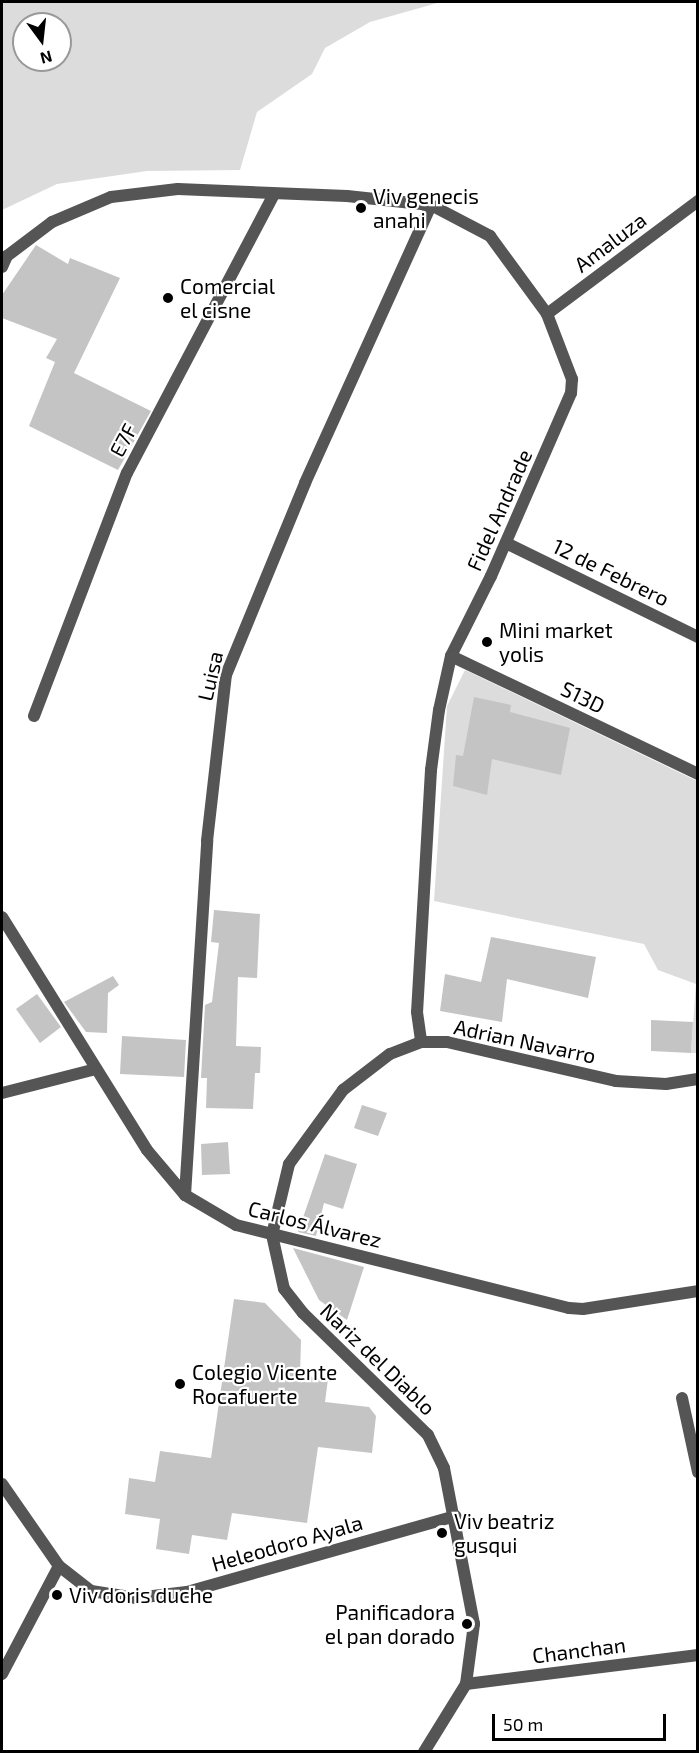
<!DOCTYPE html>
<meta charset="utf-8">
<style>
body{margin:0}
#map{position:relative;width:699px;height:1753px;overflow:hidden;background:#fff;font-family:"Exo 2",sans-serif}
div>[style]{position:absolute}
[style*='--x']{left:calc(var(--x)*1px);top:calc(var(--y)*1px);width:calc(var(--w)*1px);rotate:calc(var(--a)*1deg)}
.green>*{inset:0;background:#dcdcdc}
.building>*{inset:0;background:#c4c4c4}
.minor>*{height:12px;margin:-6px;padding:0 6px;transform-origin:6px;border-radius:6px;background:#555}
.tertiary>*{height:12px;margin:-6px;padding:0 6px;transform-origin:6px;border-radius:6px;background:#555}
.dots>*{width:16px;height:16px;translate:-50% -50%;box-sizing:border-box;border:3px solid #fff;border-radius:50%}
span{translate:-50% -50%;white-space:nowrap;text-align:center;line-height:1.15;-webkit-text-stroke:4.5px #fff;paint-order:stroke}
.poi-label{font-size:21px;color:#000}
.left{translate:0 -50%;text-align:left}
.right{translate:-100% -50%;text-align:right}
.street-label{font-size:21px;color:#000}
.frame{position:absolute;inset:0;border:3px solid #000;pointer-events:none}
.north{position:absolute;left:12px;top:12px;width:60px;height:60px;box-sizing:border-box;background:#fff;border:2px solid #999;border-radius:50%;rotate:165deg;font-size:16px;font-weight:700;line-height:24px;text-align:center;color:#000}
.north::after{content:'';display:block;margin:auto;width:21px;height:27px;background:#000;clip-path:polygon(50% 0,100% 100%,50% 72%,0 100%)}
.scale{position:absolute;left:492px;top:1714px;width:174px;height:27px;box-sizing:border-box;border:3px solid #000;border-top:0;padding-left:8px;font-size:18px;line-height:21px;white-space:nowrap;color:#000;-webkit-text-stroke:4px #fff;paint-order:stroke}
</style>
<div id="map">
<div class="green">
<div style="clip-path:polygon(evenodd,2px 2px,441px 2px,370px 22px,325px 48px,312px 74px,257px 112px,240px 170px,147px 171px,57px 184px,2px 210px,2px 2px,24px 24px,60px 24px,60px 60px,24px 60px,24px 24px)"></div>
<div style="clip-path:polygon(465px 670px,697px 781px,697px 1053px,691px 1053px,696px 984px,658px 970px,644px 944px,434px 901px,447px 706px)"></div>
</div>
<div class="building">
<div style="clip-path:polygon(36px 245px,68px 264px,70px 258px,120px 278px,74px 373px,151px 411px,118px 470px,29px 426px,55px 362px,46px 358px,57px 339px,2px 318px,2px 295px)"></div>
<div style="clip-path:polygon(474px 697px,511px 705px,510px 712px,570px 728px,561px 775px,492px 759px,487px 795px,453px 786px,456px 755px,463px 756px)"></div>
<div style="clip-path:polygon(214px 910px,260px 914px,257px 978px,238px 977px,236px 1046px,261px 1047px,260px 1073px,255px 1073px,253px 1109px,206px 1108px,207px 1078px,201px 1078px,205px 1005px,212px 1002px,219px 943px,211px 942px)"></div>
<div style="clip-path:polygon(491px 937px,596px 957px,588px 998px,507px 979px,502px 1022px,440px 1011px,445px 974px,481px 982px)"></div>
<div style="clip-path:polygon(113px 976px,119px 985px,108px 993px,107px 1033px,86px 1032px,64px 1002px)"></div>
<div style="clip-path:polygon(37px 994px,61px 1027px,40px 1043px,16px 1009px)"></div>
<div style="clip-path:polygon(651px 1020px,693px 1022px,691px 1053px,651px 1051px)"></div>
<div style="clip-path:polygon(122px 1036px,186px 1040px,184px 1077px,120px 1074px)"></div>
<div style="clip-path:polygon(362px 1105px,387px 1113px,378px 1136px,354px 1128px)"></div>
<div style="clip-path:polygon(228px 1142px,230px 1174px,202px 1175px,201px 1144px)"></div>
<div style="clip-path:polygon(325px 1154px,357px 1164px,343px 1209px,324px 1203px,316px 1236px,298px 1232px)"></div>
<div style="clip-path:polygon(293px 1248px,364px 1267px,347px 1320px,319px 1300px)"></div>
<div style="clip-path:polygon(234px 1299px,265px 1303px,301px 1340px,300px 1375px,328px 1379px,325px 1402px,369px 1407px,376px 1416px,372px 1453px,318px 1447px,307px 1523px,232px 1513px,227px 1540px,192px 1535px,189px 1554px,156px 1549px,160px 1519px,125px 1514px,129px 1478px,155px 1482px,160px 1451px,211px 1458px)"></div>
</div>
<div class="minor">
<div style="--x:2;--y:267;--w:12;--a:-66"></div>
<div style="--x:7;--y:256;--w:56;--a:-37.1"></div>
<div style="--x:52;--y:222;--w:64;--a:-23"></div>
<div style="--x:111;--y:197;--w:67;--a:-6.8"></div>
<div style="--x:178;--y:189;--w:169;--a:2.4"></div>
<div style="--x:347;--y:196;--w:84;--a:6.1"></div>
<div style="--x:431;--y:205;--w:67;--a:27.7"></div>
<div style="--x:490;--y:236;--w:97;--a:53.8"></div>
<div style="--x:547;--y:314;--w:70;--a:69"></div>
<div style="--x:572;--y:379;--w:14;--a:94"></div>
<div style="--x:571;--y:393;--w:200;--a:113.6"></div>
<div style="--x:491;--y:576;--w:89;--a:116.6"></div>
<div style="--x:451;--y:656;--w:55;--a:102.5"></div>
<div style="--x:439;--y:710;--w:61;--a:97.6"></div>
<div style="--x:431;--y:770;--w:242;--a:93.3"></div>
<div style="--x:417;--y:1012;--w:30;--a:82"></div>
<div style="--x:547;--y:314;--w:189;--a:-36.8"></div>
<div style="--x:506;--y:543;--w:214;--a:26.1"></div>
<div style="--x:451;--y:656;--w:274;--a:25.5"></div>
<div style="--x:34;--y:716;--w:260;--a:-69.1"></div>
<div style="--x:127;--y:473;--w:313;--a:-62.2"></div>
<div style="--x:2;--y:917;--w:274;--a:58.1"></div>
<div style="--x:147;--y:1150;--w:59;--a:49.8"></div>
<div style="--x:185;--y:1195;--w:59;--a:30.5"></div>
<div style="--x:236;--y:1225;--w:343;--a:14"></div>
<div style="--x:569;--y:1308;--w:14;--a:4"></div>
<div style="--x:583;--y:1309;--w:116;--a:-8.9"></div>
<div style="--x:2;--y:1093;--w:97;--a:-14.3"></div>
<div style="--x:185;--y:1195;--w:355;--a:-86.4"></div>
<div style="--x:207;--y:841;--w:167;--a:-83.5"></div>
<div style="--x:226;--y:675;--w:208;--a:-67.6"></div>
<div style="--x:305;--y:483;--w:305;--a:-65.6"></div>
<div style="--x:682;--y:1398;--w:76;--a:77.8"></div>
<div style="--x:2;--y:1674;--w:122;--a:-62.2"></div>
<div style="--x:466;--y:1684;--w:234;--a:-7.1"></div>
</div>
<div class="tertiary">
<div style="--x:2;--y:1484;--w:100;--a:55.2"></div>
<div style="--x:59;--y:1566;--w:41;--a:38"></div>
<div style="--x:91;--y:1591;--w:46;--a:8.8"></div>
<div style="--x:136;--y:1598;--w:51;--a:-6.7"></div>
<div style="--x:187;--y:1592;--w:279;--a:-15.8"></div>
<div style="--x:424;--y:1752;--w:80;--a:-58.3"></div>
<div style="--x:466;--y:1684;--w:61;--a:-82.4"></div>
<div style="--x:474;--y:1624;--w:159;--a:-100.9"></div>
<div style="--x:444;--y:1468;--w:37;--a:-116"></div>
<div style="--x:428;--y:1435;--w:175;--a:-135.7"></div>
<div style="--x:303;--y:1313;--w:31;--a:-128"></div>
<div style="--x:284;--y:1289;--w:55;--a:-102.5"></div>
<div style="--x:272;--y:1235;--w:73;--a:-76.5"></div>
<div style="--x:289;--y:1164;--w:92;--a:-53.9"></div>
<div style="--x:343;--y:1090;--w:59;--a:-37.5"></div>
<div style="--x:390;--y:1054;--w:33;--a:-21"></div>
<div style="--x:421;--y:1042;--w:26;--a:0"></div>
<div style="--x:447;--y:1042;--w:173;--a:13"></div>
<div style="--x:616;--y:1081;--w:50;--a:3.4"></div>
<div style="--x:666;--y:1084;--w:32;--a:-9"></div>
</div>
<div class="dots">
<div style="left:361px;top:208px;background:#000"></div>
<div style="left:168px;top:298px;background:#000"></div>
<div style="left:487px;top:642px;background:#000"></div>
<div style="left:180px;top:1384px;background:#000"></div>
<div style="left:442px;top:1533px;background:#000"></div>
<div style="left:57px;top:1595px;background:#000"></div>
<div style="left:467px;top:1624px;background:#000"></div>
</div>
<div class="poi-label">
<span class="left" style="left:373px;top:208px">Viv genecis<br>anahi</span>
<span class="left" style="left:180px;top:298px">Comercial<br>el cisne</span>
<span class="left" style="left:499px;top:642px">Mini market<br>yolis</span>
<span class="left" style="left:192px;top:1384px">Colegio Vicente<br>Rocafuerte</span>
<span class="left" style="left:454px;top:1533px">Viv beatriz<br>gusqui</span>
<span class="left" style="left:69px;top:1595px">Viv doris duche</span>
<span class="right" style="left:455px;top:1624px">Panificadora<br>el pan dorado</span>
</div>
<div class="street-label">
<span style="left:610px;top:242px;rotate:-37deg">Amaluza</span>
<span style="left:123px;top:440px;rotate:-62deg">E7F</span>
<span style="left:499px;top:510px;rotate:-66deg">Fidel Andrade</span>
<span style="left:611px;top:572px;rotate:26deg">12 de Febrero</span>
<span style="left:210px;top:676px;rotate:-77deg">Luisa</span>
<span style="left:583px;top:697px;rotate:26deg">S13D</span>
<span style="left:525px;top:1041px;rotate:12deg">Adrian Navarro</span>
<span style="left:315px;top:1224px;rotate:14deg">Carlos Álvarez</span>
<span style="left:378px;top:1359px;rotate:44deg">Nariz del Diablo</span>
<span style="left:287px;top:1543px;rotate:-16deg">Heleodoro Ayala</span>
<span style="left:579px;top:1650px;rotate:-7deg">Chanchan</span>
</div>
<div class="frame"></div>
<div class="north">N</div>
<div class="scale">50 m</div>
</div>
